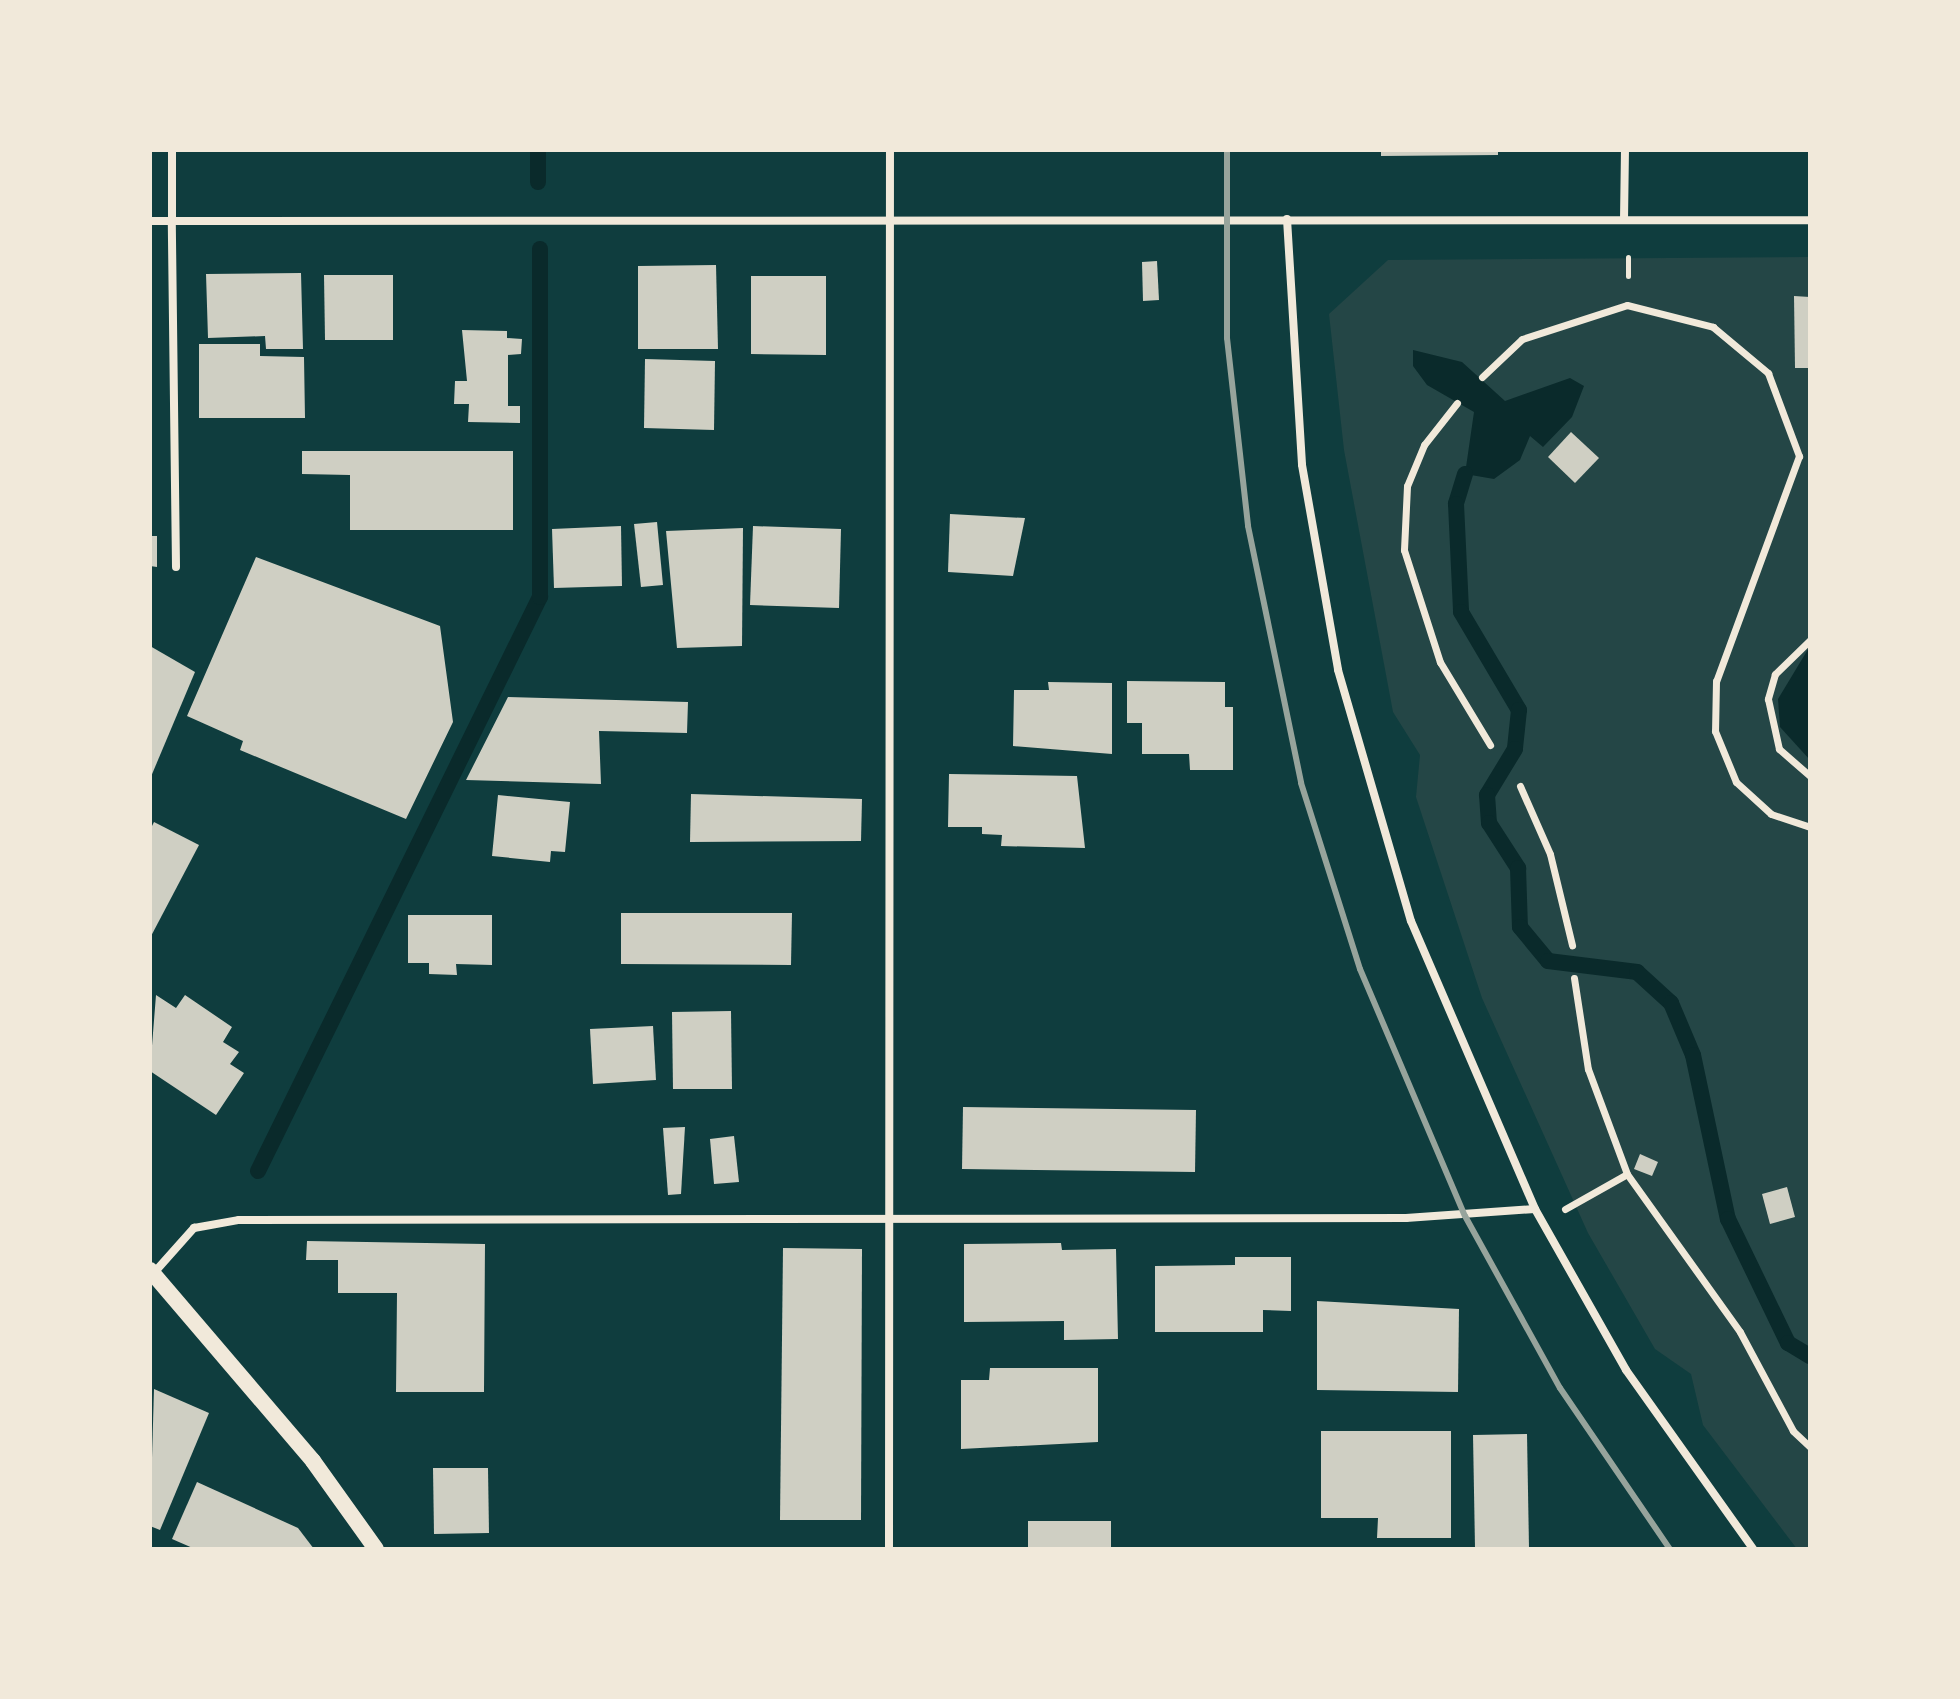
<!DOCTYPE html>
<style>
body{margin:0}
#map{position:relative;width:1960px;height:1699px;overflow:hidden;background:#0f3d3e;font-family:Manrope,sans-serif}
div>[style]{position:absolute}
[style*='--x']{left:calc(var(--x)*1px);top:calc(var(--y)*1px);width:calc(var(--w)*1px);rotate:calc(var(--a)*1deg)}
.green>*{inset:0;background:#244646}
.water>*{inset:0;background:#0a2a2b}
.stream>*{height:16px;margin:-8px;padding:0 8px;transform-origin:8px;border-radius:8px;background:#0a2a2b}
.building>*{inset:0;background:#cfcfc3}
.path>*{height:5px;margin:-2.5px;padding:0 2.5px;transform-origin:2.5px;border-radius:2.5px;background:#f1e9da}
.pedestrian>*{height:7px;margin:-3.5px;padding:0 3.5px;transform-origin:3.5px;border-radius:3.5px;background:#f1e9da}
.minor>*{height:8px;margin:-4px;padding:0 4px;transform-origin:4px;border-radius:4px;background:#f1e9da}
.secondary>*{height:16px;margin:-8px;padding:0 8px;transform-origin:8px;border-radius:8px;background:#f1e9da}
.rail>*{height:6px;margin:-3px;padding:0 3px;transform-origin:3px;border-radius:3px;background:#97a49c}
span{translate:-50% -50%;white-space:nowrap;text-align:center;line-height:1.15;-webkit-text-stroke:8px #f1e9da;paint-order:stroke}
.frame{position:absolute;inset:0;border:152px solid #f1e9da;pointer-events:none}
</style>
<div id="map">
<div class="green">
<div style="clip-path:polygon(1810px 257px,1810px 1549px,1797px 1549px,1703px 1425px,1691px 1374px,1655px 1349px,1588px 1233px,1482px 998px,1416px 797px,1420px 755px,1393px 712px,1344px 450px,1329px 314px,1388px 260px)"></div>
</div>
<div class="water">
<div style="clip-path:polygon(1413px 350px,1462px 362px,1505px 401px,1570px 378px,1584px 386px,1572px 417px,1543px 447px,1530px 436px,1520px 460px,1494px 479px,1465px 474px,1474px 412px,1427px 385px,1413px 366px)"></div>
<div style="clip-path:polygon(1810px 646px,1810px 760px,1780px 727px,1778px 699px)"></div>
</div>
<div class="stream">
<div style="--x:538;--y:150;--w:32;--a:90"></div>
<div style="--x:1465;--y:474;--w:31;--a:107"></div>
<div style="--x:1456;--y:504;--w:108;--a:87.3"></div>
<div style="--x:1461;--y:612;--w:114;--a:59.4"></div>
<div style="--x:1519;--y:710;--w:39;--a:96"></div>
<div style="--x:1515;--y:749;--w:54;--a:121.3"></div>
<div style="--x:1487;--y:795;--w:28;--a:86"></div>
<div style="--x:1489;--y:823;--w:54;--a:57.2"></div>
<div style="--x:1518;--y:868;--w:59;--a:88.1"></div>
<div style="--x:1520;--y:927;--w:44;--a:50.5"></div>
<div style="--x:1548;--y:961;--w:90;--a:7"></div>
<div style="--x:1637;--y:972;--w:46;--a:42.4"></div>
<div style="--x:1671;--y:1003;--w:56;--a:67.1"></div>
<div style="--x:1693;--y:1055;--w:168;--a:78"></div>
<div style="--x:1728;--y:1219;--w:138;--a:64.2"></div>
<div style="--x:1788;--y:1343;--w:26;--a:31"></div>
<div style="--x:258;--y:1171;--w:640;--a:-63.84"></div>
<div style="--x:540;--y:597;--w:348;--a:-90"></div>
</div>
<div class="building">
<div style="clip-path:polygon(1381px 150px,1498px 150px,1498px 155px,1381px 156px)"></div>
<div style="clip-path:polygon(1157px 261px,1159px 300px,1143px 301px,1142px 262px)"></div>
<div style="clip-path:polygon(716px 265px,718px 349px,638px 349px,638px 266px)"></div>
<div style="clip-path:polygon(301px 273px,303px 349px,266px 349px,265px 336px,208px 338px,206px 274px)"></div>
<div style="clip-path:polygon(324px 275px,393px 275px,393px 340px,325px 340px)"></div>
<div style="clip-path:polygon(751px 276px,826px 276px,826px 355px,751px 354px)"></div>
<div style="clip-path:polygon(1794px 296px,1810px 297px,1810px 368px,1795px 368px)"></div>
<div style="clip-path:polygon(462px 330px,507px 331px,507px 338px,522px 339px,521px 354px,508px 355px,508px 406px,520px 406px,520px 423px,468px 422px,469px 404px,454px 404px,455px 381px,467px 381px)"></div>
<div style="clip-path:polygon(199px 344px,260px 344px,260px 356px,304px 357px,305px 418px,199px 418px)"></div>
<div style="clip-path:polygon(645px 359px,715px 361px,714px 430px,644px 428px)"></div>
<div style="clip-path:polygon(1571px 432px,1599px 458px,1575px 483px,1548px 457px)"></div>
<div style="clip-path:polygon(302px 451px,513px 451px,513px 530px,350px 530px,350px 475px,302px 474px)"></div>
<div style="clip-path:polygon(950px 514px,1025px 518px,1013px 576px,948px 572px)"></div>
<div style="clip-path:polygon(657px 522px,663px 585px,641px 587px,634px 524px)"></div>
<div style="clip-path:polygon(621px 526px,622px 586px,554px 588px,552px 529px)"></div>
<div style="clip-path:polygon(753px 526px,841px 529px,839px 608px,750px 605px)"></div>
<div style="clip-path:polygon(743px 528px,742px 646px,677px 648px,666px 531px)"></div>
<div style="clip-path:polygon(150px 536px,157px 536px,157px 567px,150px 566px)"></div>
<div style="clip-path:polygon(256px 557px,440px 626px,453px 722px,406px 819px,240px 750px,243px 741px,187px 716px)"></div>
<div style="clip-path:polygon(150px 646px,195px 672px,150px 779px)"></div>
<div style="clip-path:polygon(1127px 681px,1225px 682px,1225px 707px,1233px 707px,1233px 770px,1190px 770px,1189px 754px,1142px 754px,1142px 723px,1127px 723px)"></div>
<div style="clip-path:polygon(1048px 682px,1112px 683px,1112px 754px,1013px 746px,1014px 690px,1049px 690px)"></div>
<div style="clip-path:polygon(508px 697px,688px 702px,687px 733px,599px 731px,601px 784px,466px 780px)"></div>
<div style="clip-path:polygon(949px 774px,1077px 776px,1085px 848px,1001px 846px,1002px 835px,982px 834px,982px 827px,948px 827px)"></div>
<div style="clip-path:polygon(691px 794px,862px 799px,861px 841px,690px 842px)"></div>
<div style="clip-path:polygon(498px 795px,570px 802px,565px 852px,551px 851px,550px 862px,492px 856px)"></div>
<div style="clip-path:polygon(154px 822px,199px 845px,150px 938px,150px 830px)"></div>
<div style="clip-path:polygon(621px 913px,792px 913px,791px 965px,621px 964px)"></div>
<div style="clip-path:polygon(408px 915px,492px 915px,492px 965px,456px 964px,457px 975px,429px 974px,429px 963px,408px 963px)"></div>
<div style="clip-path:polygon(156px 995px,176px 1008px,185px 995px,232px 1027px,223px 1042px,239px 1052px,230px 1064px,244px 1073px,216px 1115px,150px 1071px)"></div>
<div style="clip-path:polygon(731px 1011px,732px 1089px,673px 1089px,672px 1012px)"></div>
<div style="clip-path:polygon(653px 1026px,656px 1080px,593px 1084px,590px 1029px)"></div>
<div style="clip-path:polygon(963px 1107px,1196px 1110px,1195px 1172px,962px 1169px)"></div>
<div style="clip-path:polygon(685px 1127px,681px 1194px,668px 1195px,663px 1128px)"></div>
<div style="clip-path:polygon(734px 1136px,739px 1182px,714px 1184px,710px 1139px)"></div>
<div style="clip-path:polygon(1640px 1154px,1658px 1162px,1652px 1176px,1634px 1169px)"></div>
<div style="clip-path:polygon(1787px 1187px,1795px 1217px,1770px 1224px,1762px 1194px)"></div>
<div style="clip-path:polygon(307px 1241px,485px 1244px,484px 1392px,396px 1392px,397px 1293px,338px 1293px,338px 1260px,306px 1260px)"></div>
<div style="clip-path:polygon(1061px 1243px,1062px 1250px,1116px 1249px,1118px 1339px,1064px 1340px,1064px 1321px,964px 1322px,964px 1244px)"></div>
<div style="clip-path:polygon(783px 1248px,862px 1249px,861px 1520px,780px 1520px)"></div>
<div style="clip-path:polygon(1235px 1257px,1291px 1257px,1291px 1311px,1263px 1310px,1263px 1332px,1155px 1332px,1155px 1266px,1235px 1265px)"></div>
<div style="clip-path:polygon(1317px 1301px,1459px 1309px,1458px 1392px,1317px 1390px)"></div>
<div style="clip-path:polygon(990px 1368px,1098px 1368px,1098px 1442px,961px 1449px,961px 1380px,989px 1380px)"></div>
<div style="clip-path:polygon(154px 1389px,209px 1413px,160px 1530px,150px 1526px)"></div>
<div style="clip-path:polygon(1321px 1431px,1451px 1431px,1451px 1538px,1377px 1538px,1378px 1518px,1321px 1518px)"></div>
<div style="clip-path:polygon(1527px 1434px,1529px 1548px,1475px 1548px,1473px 1435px)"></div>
<div style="clip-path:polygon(433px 1468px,488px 1468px,489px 1533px,434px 1534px)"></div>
<div style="clip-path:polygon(197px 1482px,298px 1528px,314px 1549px,195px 1549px,172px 1539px)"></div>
<div style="clip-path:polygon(1028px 1521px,1111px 1521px,1111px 1549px,1028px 1549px)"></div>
</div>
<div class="path">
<div style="--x:1628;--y:276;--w:19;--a:-90"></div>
</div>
<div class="pedestrian">
<div style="--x:1482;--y:377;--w:55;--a:-43.5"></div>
<div style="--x:1522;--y:339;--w:110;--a:-17.9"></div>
<div style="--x:1627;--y:305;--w:89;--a:14.3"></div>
<div style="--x:1713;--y:327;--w:72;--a:39.9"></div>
<div style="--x:1768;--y:373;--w:89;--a:69.5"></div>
<div style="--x:1799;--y:456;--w:240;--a:110.2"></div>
<div style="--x:1716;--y:681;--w:50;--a:91.1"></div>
<div style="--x:1715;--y:731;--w:55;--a:67.6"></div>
<div style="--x:1736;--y:782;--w:47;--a:42.4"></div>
<div style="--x:1771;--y:814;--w:41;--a:18.4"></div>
<div style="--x:1457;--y:403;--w:53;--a:128.2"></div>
<div style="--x:1424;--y:445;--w:44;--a:112.5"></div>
<div style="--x:1407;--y:486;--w:64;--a:92.7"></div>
<div style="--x:1404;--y:550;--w:118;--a:72.2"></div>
<div style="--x:1440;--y:662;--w:97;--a:58.9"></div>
<div style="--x:1810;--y:640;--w:49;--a:135.8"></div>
<div style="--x:1775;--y:674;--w:26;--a:106"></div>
<div style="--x:1768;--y:699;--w:51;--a:77.6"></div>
<div style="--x:1779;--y:749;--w:41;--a:41.1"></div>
<div style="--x:1520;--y:786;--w:74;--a:66.2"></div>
<div style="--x:1550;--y:854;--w:94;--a:76.4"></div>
<div style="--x:1574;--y:978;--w:92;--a:81.3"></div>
<div style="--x:1588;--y:1069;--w:112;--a:69.6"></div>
<div style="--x:1627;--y:1174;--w:194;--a:54.4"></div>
<div style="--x:1740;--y:1332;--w:112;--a:61.8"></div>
<div style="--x:1793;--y:1431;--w:23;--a:43"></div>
<div style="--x:1565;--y:1209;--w:71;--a:-29.4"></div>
</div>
<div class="minor">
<div style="--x:1287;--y:219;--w:246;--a:86.5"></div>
<div style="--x:1302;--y:465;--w:208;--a:80"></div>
<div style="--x:1338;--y:670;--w:261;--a:73.8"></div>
<div style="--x:1411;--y:921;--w:314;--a:66.7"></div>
<div style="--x:1535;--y:1209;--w:185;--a:60.5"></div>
<div style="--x:1626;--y:1370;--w:219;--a:54.6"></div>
<div style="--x:1624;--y:220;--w:70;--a:-89.2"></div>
<div style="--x:150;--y:221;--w:22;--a:0"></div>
<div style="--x:172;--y:221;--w:71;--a:-90"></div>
<div style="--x:176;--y:567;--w:346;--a:-90.7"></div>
<div style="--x:172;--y:221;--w:1638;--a:-0.03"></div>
<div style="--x:153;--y:1274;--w:62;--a:-48.3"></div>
<div style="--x:194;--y:1228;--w:46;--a:-10.1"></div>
<div style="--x:239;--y:1220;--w:1167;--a:-0.1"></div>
<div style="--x:1406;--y:1218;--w:129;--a:-4"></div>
<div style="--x:889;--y:1549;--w:1399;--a:-89.96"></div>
</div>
<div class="secondary">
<div style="--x:150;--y:1270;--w:251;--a:49.5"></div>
<div style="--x:313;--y:1461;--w:108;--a:54.4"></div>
</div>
<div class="rail">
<div style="--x:1227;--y:150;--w:188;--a:90"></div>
<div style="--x:1227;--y:338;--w:189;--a:83.6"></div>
<div style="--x:1248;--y:526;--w:262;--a:78.3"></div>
<div style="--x:1301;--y:783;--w:195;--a:72.4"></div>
<div style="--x:1360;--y:969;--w:268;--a:67"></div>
<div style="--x:1465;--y:1216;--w:196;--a:61.1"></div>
<div style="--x:1560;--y:1388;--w:195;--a:55.7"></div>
</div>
<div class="frame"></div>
</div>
